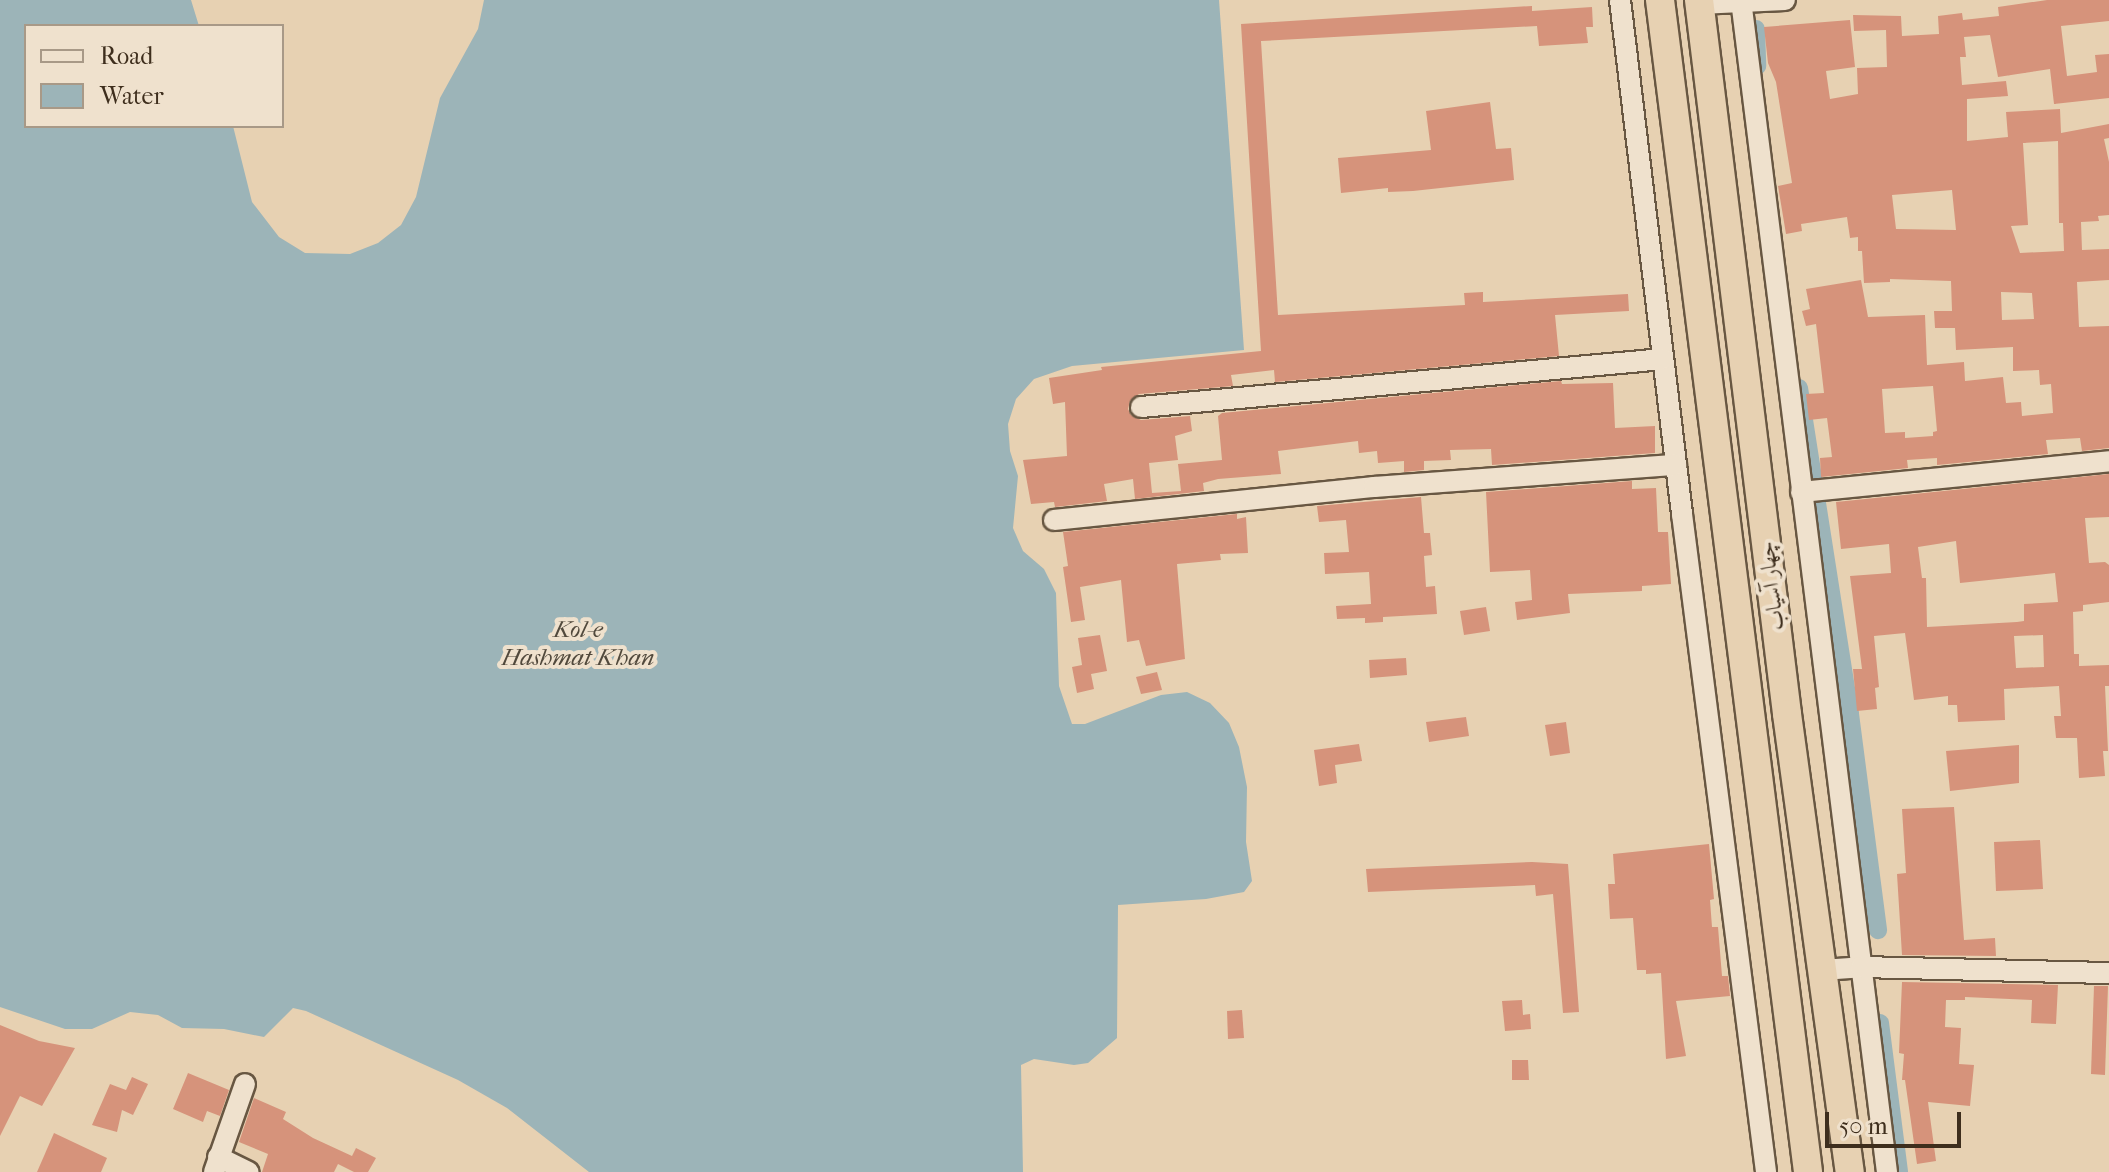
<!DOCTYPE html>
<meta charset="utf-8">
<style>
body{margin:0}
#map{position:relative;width:2109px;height:1172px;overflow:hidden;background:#e7d1b2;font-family:"IM FELL French Canon",Amiri,serif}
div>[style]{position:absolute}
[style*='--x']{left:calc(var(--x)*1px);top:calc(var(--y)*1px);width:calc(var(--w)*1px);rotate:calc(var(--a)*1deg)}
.water>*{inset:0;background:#9cb4b8}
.canal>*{height:18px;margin:-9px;padding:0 9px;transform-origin:9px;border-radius:9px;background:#9cb4b8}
.building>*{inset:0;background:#d6937b}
.roads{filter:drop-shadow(2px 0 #685742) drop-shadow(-2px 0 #685742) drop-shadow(0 2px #685742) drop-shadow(0 -2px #685742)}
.minor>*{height:20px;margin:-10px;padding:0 10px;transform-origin:10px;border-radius:10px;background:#efe1cd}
.highway>*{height:28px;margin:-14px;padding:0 14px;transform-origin:14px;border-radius:14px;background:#e7d1b2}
span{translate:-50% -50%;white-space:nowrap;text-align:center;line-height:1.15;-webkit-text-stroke:8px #efe1cd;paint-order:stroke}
.street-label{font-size:22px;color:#3e2e1d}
.water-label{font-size:24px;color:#51493c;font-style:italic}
.legend{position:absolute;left:24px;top:24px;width:260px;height:104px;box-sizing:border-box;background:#efe1cd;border:2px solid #a89987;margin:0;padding:10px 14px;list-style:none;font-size:24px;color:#3e2e1d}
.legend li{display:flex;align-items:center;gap:16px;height:40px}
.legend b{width:40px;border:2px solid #a89987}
.scale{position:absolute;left:1825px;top:1112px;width:136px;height:36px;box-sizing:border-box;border:4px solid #3e2e1d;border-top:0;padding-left:10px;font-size:24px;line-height:28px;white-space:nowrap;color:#3e2e1d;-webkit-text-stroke:6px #efe1cd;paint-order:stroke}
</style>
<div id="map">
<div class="water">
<div style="clip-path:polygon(0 0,191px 0,199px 26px,26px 26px,26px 126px,233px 126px,252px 202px,279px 237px,305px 253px,350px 254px,378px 243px,401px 225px,416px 197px,440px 98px,478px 29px,484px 0,1219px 0,1244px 350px,1072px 366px,1034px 379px,1016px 399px,1008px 424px,1010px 451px,1018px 476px,1013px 528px,1023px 551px,1044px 569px,1056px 593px,1059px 686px,1072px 724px,1085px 724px,1161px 695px,1187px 692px,1210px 703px,1229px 723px,1239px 747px,1247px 787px,1246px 842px,1252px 881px,1244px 892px,1206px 899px,1118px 905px,1117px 1038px,1088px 1063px,1074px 1065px,1034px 1059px,1021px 1065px,1023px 1172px,589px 1172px,507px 1108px,458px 1080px,306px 1011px,293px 1008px,264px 1037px,224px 1029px,182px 1028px,158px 1015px,130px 1012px,92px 1029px,65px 1029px,0 1007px)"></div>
</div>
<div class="canal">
<div style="--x:1756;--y:29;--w:37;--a:88"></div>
<div style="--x:1799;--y:388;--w:330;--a:81.1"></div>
<div style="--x:1850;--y:714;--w:218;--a:82.6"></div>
<div style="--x:1880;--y:1023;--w:150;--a:82.7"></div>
</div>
<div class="building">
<div style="clip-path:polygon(evenodd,2047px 0,2109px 0,2109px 21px,2061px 26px,2067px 76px,2097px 72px,2095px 55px,2109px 54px,2109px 98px,2054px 104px,2050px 69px,1998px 77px,1990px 35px,1964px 37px,1966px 57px,1960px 57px,1962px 85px,2006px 81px,2008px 96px,1967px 99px,1967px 141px,2008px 137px,2006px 112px,2060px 109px,2061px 133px,2109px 124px,2109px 138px,2104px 139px,2109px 162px,2109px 215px,2098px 216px,2099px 221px,2081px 222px,2082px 250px,2109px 249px,2109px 280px,2077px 282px,2079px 327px,2109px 326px,2109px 448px,2082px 451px,2080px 438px,2046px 440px,2048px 454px,1937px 465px,1937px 458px,1907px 460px,1908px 468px,1821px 477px,1820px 458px,1832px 457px,1827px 418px,1809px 420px,1806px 394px,1824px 393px,1816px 324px,1806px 326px,1802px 311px,1810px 309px,1806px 289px,1861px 280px,1868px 317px,1925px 315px,1927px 365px,1964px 362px,1965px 381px,2003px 377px,2006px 403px,2021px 402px,2022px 416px,2053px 413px,2051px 384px,2040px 385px,2039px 370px,2013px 371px,2013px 347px,1956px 350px,1955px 328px,1935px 328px,1934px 311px,1952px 311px,1951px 281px,1890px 279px,1890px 282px,1864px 283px,1862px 251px,1858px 251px,1858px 237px,1850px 238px,1847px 217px,1801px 224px,1802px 231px,1786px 234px,1778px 186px,1792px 183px,1776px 82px,1768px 63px,1764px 27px,1850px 20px,1855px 67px,1826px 71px,1830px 99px,1858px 94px,1857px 68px,1887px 67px,1886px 30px,1854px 31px,1853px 15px,1901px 16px,1902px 36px,1939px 34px,1938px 16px,1962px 13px,1963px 20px,1999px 16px,1998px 7px,2047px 0,2058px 141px,2059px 223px,2063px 223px,2064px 251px,2020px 253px,2011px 226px,2028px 225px,2023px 143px,2058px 141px,2047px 0,1952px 190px,1956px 230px,1896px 229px,1892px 195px,1952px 190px,2047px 0,2001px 292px,2032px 293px,2034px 319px,2002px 320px,2001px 292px,2047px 0,1933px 386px,1937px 431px,1933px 432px,1933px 436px,1905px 438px,1905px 432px,1885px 433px,1882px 389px,1933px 386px)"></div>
<div style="clip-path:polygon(1532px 6px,1532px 11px,1592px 7px,1593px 27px,1586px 27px,1588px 43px,1539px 46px,1537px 26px,1261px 41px,1278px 315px,1465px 305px,1464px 293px,1483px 292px,1483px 302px,1628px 294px,1629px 311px,1555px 315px,1559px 356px,1275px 382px,1274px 370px,1231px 375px,1233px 386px,1139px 394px,1130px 401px,1128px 409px,1131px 415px,1141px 420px,1190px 416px,1192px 431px,1175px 436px,1178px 460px,1149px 463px,1152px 493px,1181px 491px,1178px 464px,1222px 460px,1218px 416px,1222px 413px,1561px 381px,1562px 384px,1613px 383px,1615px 428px,1655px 426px,1655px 453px,1492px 465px,1491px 449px,1450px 450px,1451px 460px,1424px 461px,1424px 470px,1404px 472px,1404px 461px,1378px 463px,1377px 451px,1359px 453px,1358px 441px,1278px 451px,1281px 474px,1218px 479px,1203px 483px,1204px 491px,1135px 499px,1133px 479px,1104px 484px,1107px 501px,1055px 507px,1054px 502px,1031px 504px,1023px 460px,1067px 456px,1065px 402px,1053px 404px,1049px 378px,1102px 370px,1101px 367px,1261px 351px,1241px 24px)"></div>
<div style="clip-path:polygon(1490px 102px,1496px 149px,1511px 148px,1514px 180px,1413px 191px,1388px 192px,1388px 188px,1341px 193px,1338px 158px,1431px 150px,1426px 111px)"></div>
<div style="clip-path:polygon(evenodd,2109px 474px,2109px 517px,2085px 518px,2089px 563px,2105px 562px,2109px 565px,2109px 602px,2083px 605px,2083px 611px,2073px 612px,2074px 654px,2079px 654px,2079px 666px,2109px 665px,2109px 686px,2105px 686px,2108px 751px,2103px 751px,2105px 776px,2079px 778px,2077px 738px,2056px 738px,2054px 716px,2061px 716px,2059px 686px,2004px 689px,2005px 720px,1958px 722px,1957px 705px,1948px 705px,1948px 696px,1914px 700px,1905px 633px,1874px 636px,1879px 687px,1875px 688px,1877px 709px,1857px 711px,1853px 669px,1862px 669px,1850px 576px,1891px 573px,1889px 544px,1841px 549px,1836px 502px,2109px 474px,1956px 541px,1960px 583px,2055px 573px,2058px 602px,2024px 604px,2024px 621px,2017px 622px,1927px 627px,1926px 578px,1922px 578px,1918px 547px,1956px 541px,2109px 474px,2043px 635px,2044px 667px,2016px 668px,2014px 636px,2043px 635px)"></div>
<div style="clip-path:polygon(1632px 481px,1632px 489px,1656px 488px,1658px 532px,1668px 532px,1671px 584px,1642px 586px,1642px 591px,1568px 594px,1570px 613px,1517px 620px,1515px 602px,1532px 600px,1530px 570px,1490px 572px,1486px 492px)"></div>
<div style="clip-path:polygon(1421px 497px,1424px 533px,1430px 533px,1432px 555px,1424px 556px,1426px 587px,1435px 586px,1437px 614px,1383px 617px,1383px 622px,1365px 623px,1365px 618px,1337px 619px,1336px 606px,1371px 604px,1369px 572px,1325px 574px,1324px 553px,1349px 552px,1346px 520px,1319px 522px,1317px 506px)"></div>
<div style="clip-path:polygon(1237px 514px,1237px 519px,1246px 517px,1248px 553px,1220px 554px,1221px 560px,1177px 564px,1185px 659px,1146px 666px,1139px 640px,1127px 642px,1121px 580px,1080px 587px,1085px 620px,1071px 622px,1063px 567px,1068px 566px,1063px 532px)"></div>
<div style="clip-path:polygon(1486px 607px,1490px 631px,1464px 635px,1460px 611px)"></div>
<div style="clip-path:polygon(1100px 635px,1107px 671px,1091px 674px,1094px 689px,1077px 693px,1072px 667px,1082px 665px,1078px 638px)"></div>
<div style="clip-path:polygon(1406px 658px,1407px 675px,1370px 678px,1369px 660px)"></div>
<div style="clip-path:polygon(1157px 672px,1162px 690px,1141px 694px,1136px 677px)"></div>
<div style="clip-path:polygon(1466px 717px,1469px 736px,1429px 742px,1426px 722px)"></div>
<div style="clip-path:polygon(1566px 722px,1570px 753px,1550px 756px,1545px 725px)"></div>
<div style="clip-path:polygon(1359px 744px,1362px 761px,1335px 765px,1337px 783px,1319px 786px,1314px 750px)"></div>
<div style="clip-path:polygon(2019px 745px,2019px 783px,1950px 791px,1946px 751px)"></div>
<div style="clip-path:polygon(1954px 807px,1964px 940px,1995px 938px,1996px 956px,1902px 955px,1897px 874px,1906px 873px,1902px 809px)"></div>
<div style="clip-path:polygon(2040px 840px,2043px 889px,1996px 891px,1994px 842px)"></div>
<div style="clip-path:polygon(1709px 844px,1714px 899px,1710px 900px,1712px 927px,1718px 927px,1722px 976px,1728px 976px,1730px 996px,1676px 1001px,1686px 1056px,1666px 1059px,1661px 973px,1646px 974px,1646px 970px,1637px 970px,1633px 918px,1610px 919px,1608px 884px,1615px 884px,1613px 854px)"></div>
<div style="clip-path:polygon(1532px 862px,1568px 864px,1579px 1012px,1563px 1013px,1553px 894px,1536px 896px,1535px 885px,1368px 892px,1366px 869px)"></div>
<div style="clip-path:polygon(1902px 982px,2058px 985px,2056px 1024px,2031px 1023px,2032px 1000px,1965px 997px,1965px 1000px,1946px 1000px,1945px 1027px,1961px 1028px,1959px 1064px,1974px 1065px,1970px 1106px,1928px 1102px,1936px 1161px,1917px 1164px,1905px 1080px,1902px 1080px,1904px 1054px,1899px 1053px)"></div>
<div style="clip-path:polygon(2094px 986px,2108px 986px,2105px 1075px,2091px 1074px)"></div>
<div style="clip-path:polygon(1522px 1000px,1523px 1015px,1530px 1014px,1531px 1029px,1505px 1031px,1502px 1001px)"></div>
<div style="clip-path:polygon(1242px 1010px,1244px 1038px,1228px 1039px,1227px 1011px)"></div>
<div style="clip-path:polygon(0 1025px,39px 1041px,75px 1048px,42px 1106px,20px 1096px,0 1136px)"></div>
<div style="clip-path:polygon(1512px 1060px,1528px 1060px,1529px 1080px,1512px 1080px)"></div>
<div style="clip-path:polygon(188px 1073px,229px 1090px,220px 1116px,207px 1111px,203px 1122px,173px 1109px)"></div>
<div style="clip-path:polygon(132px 1077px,148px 1084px,133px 1115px,122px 1110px,117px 1132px,92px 1125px,110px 1084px,126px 1090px)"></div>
<div style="clip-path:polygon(254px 1098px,286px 1112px,283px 1119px,313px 1138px,352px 1156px,356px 1148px,376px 1158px,368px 1172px,354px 1172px,338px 1164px,334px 1172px,262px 1172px,268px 1154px,239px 1142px)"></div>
<div style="clip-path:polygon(54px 1133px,107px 1158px,101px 1172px,37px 1172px)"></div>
</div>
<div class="roads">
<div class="minor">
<div style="--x:1620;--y:0;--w:518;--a:83.12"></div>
<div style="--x:1682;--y:514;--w:663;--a:82.72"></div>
<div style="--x:1741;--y:0;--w:1181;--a:82.9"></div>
<div style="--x:1699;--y:4;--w:86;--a:-2.7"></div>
<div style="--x:1141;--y:407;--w:524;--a:-5.25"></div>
<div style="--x:1801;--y:492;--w:310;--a:-5.7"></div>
<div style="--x:1054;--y:520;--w:322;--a:-5.9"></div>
<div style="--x:1374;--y:487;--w:303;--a:-4.2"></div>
<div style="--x:1822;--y:970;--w:39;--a:-4"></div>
<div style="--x:1861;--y:967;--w:248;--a:1.4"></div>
<div style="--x:218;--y:1157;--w:34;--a:26"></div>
<div style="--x:214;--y:1172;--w:93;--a:-70.6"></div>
</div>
<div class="highway">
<div style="--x:1660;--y:0;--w:1181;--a:82.8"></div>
<div style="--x:1699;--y:0;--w:719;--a:82.97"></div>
<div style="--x:1787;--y:714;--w:462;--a:82.2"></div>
</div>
</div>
<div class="street-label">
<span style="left:1772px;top:586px;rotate:-97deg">چهار آسیاب</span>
</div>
<div class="water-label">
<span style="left:578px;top:644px">Kol-e<br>Hashmat Khan</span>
</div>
<ul class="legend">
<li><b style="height:10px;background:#efe1cd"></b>Road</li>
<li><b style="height:22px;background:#9cb4b8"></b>Water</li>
</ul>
<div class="scale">50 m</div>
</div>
